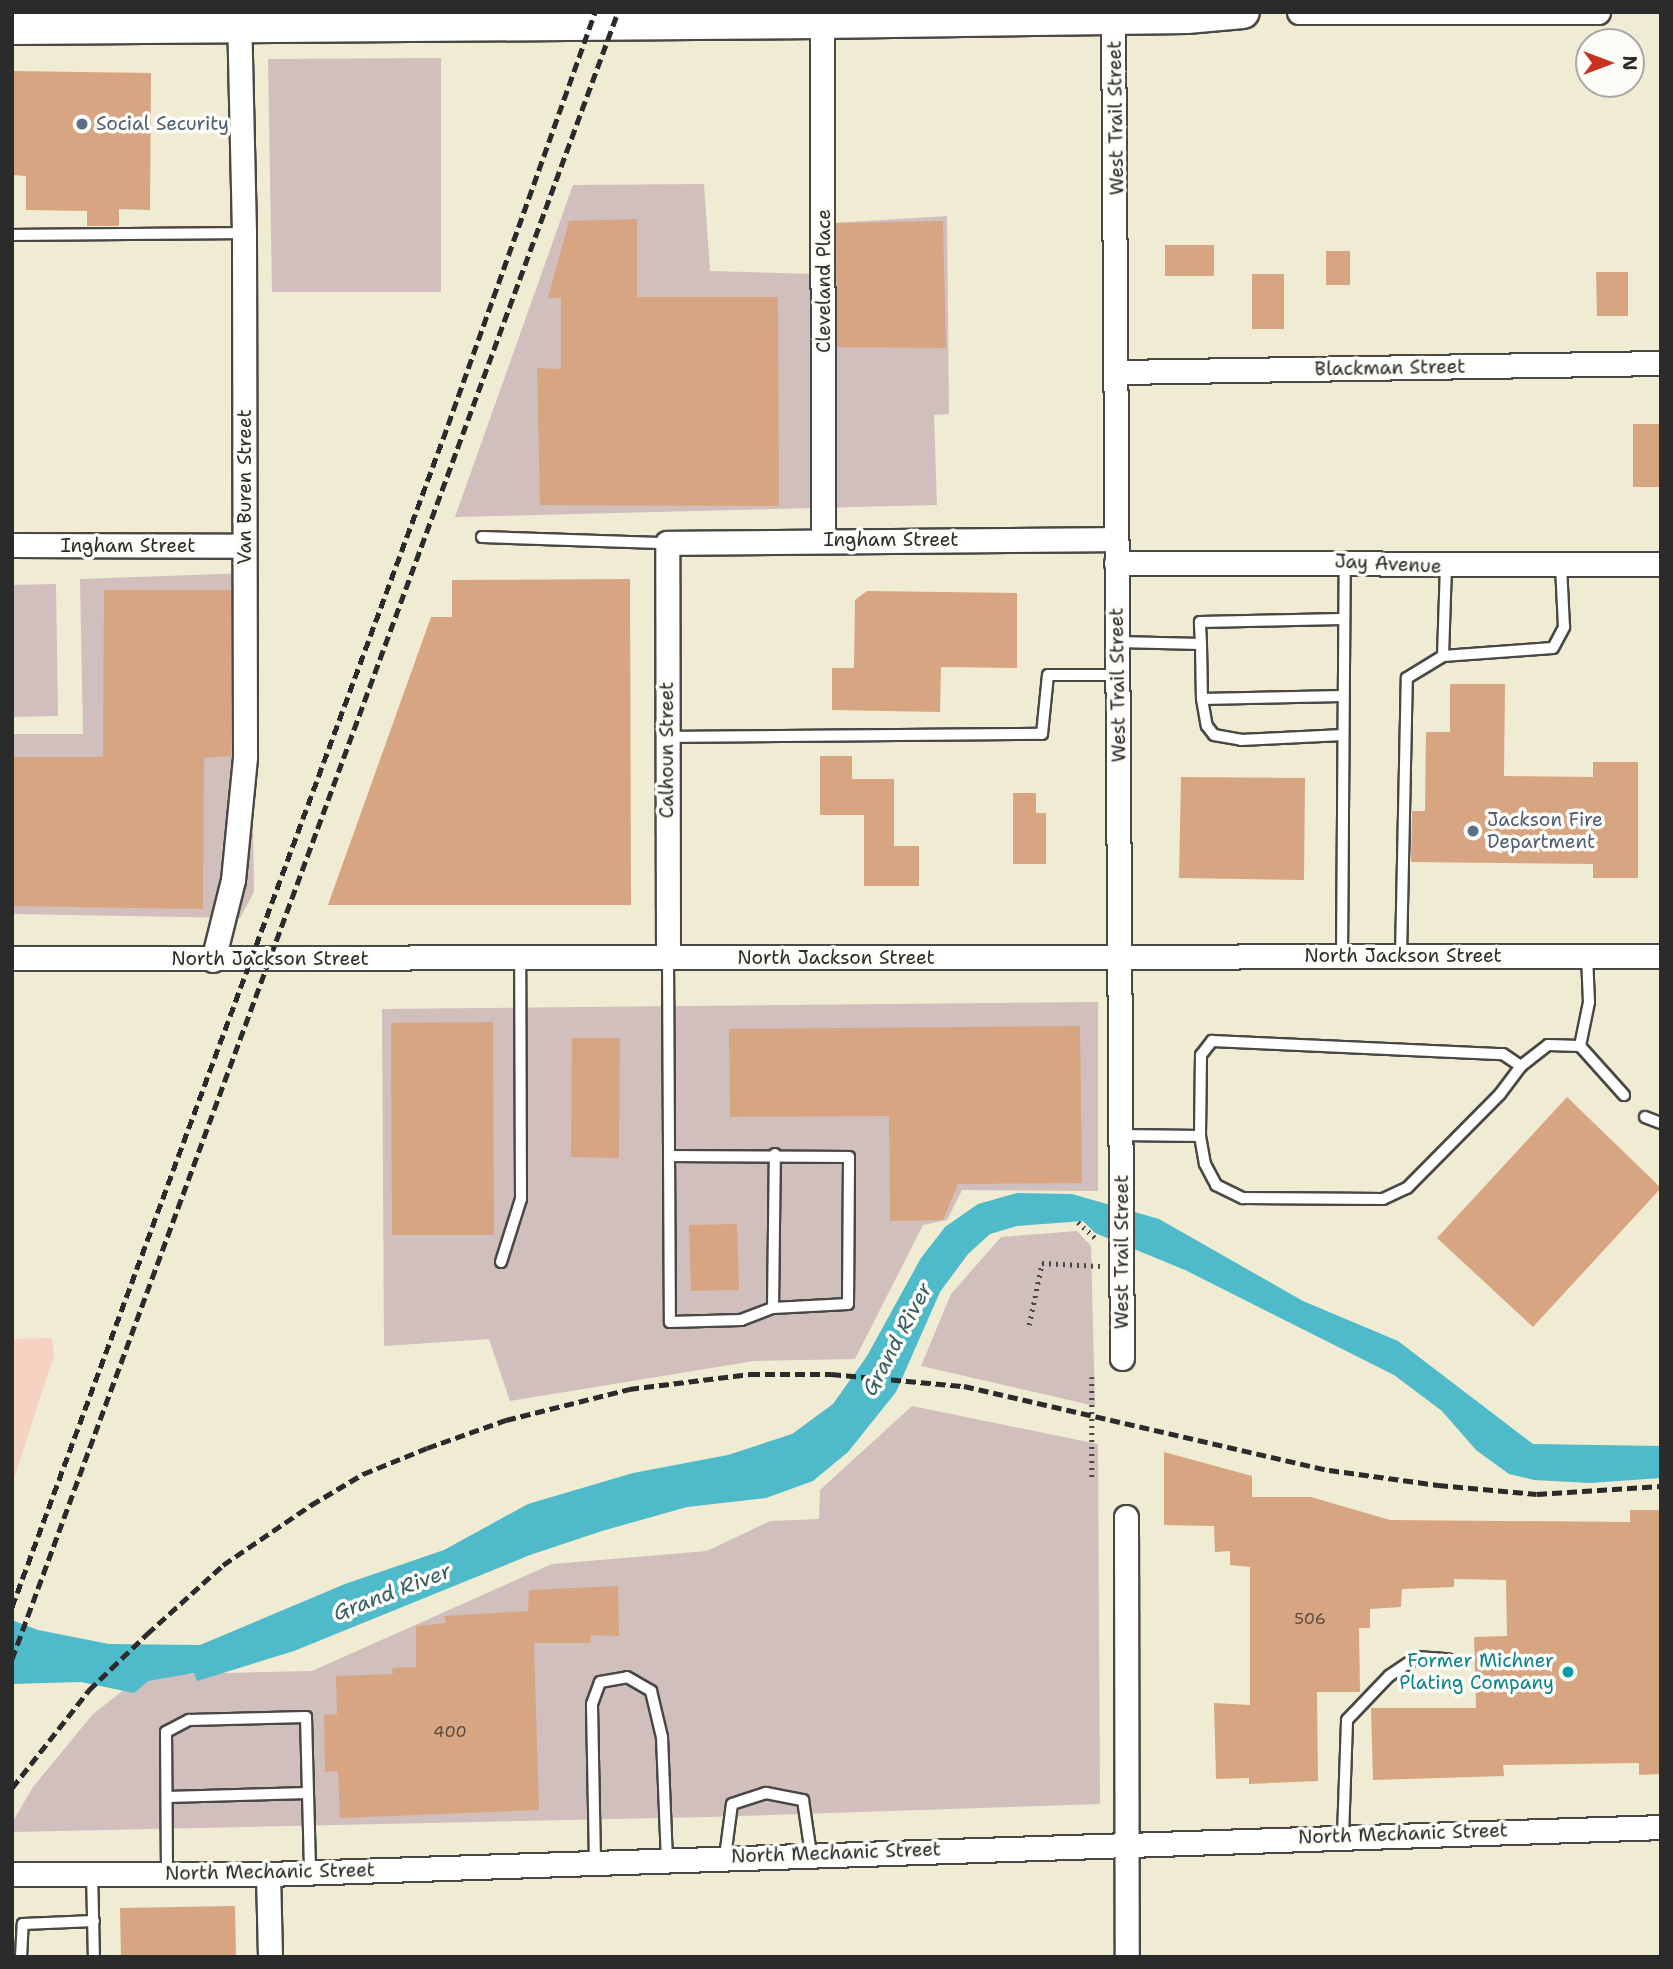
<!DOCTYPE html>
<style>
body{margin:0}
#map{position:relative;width:1673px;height:1969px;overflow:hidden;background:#f0ebd3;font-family:"Shantell Sans",sans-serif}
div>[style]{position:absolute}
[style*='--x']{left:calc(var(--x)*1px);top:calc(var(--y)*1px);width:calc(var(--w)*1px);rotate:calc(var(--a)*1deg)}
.built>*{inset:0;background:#f6d2c3}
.industrial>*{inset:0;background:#d1bfbd}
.water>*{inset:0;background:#4fbaca}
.building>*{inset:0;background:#d7a581}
.path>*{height:4.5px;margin-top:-2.25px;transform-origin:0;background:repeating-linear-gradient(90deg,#494844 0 2px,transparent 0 7px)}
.roads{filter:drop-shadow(2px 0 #494844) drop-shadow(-2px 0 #494844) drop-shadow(0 2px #494844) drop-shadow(0 -2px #494844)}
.service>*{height:10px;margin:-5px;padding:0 5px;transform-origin:5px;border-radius:5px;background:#fff}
.minor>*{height:23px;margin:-11.5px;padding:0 11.5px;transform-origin:11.5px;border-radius:11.5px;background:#fff}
.secondary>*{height:32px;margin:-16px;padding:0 16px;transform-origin:16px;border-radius:16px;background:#fff}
.rail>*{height:5px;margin-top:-2.5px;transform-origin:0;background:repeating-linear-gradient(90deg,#2b2b2b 0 10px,transparent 0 15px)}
.dots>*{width:19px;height:19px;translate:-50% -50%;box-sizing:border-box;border:4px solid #fdfcf7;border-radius:50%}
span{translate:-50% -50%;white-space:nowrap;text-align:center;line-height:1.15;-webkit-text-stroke:7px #fdfcf7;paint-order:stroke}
.number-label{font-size:16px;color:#564a40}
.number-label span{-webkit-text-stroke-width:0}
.street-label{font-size:19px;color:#2b2b2b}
.service-label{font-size:19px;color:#4e5e75}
.left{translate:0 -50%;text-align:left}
.culture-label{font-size:19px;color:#0d838f}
.right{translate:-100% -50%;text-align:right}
.water-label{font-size:21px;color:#385d63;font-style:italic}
.frame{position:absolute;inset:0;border:14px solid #2b2b2b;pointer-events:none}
.north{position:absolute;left:1575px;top:28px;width:70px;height:70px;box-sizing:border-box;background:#fdfcf7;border:2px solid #a9a8a5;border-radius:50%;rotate:90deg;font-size:19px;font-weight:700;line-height:28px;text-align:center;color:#2b2b2b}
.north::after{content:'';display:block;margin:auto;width:24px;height:32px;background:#c8321e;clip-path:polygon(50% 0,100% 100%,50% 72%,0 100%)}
</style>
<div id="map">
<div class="built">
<div style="clip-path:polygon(52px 1338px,54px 1355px,12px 1485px,12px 1339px)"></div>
</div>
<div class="industrial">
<div style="clip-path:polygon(441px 58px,441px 292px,272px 292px,268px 59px)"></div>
<div style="clip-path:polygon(704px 184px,710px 271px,814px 274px,816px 224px,947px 216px,949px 414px,934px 415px,937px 505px,455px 517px,573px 185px)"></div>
<div style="clip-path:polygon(249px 573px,254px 892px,240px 918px,12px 914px,12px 734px,83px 734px,80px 579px)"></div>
<div style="clip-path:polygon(56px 584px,58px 716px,12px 717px,12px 585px)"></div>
<div style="clip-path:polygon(1098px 1002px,1098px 1191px,962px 1190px,947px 1220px,923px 1225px,855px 1359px,754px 1361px,510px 1401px,489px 1339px,384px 1346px,382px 1009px)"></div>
<div style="clip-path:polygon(1077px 1231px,1091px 1246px,1095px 1406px,921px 1366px,951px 1294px,1001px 1237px)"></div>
<div style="clip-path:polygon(912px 1406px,1098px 1444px,1100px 1804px,708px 1817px,12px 1832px,12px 1823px,33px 1787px,93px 1714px,143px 1675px,312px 1671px,552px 1564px,707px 1551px,770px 1521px,819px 1519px,820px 1490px)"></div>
</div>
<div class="water">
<div style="clip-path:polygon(1017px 1193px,1072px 1194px,1159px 1219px,1303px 1301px,1398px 1341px,1533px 1444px,1661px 1446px,1661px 1478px,1590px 1483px,1534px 1480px,1509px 1474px,1476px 1450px,1442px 1411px,1394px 1375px,1185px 1270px,1095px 1233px,1083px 1221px,1017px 1226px,990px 1234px,968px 1254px,940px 1292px,896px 1392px,848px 1452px,813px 1481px,766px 1498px,687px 1507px,602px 1531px,530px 1555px,294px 1651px,197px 1681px,194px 1673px,148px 1681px,134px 1693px,81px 1682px,12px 1684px,12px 1620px,38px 1630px,109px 1644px,200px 1645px,345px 1584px,444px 1550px,528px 1504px,633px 1473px,728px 1455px,792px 1434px,833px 1404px,867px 1356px,921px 1258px,945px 1227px,978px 1204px)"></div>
</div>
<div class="building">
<div style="clip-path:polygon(12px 71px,151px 73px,150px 210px,119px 209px,119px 226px,87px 226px,87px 211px,26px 210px,26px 176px,12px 175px)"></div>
<div style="clip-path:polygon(637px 219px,637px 297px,778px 297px,779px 506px,540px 505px,537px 368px,561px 369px,561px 298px,548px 298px,569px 221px)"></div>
<div style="clip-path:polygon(943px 221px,946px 348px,837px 347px,836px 223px)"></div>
<div style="clip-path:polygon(1165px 245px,1214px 245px,1214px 276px,1165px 276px)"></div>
<div style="clip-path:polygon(1326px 251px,1350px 251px,1350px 285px,1326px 285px)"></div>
<div style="clip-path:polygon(1596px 272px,1628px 272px,1628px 316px,1597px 316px)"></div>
<div style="clip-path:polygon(1252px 274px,1284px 274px,1284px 329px,1252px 329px)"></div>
<div style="clip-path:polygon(1633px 424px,1661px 424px,1661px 487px,1633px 487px)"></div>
<div style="clip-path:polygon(630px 579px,631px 905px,328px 905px,431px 617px,452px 617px,452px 580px)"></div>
<div style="clip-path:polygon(104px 590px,231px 590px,231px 756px,204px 758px,203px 909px,12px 906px,12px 757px,103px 757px)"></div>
<div style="clip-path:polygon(867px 591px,1017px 593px,1017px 668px,941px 667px,940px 712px,832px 710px,832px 668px,854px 668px,855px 600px)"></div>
<div style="clip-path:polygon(1450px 684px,1505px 684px,1504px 776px,1593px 777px,1593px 762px,1638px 762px,1638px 878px,1593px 878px,1593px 864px,1411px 862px,1412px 811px,1425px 811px,1426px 732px,1450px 732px)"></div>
<div style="clip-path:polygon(820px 756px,852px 756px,852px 779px,894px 779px,894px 846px,919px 846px,919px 886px,864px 886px,864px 815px,820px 815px)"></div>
<div style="clip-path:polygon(1181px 777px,1305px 778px,1304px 880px,1179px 878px)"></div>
<div style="clip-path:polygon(1013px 793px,1036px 793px,1036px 813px,1046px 813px,1046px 864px,1013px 864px)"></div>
<div style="clip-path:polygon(493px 1022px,494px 1235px,392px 1235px,391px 1023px)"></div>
<div style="clip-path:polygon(1080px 1026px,1082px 1183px,958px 1184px,943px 1220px,890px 1221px,889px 1116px,730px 1117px,729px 1029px)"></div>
<div style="clip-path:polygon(572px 1038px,620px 1038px,619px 1158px,571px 1157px)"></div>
<div style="clip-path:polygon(1567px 1097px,1661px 1188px,1533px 1327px,1437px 1238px)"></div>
<div style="clip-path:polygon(737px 1224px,739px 1290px,691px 1291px,689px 1225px)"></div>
<div style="clip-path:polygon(1164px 1452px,1252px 1476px,1252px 1497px,1311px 1497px,1390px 1520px,1630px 1522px,1630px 1510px,1661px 1510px,1661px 1774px,1639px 1775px,1639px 1763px,1503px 1765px,1504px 1776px,1373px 1780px,1371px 1708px,1476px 1708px,1474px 1637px,1507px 1636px,1506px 1580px,1454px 1579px,1454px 1587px,1402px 1589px,1401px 1607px,1370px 1609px,1370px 1628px,1359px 1628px,1360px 1692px,1317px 1692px,1318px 1781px,1249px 1784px,1249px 1778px,1216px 1779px,1214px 1703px,1250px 1705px,1250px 1567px,1230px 1565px,1230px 1551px,1215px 1552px,1214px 1526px,1164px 1525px)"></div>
<div style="clip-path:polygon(618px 1586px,619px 1636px,591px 1635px,590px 1643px,534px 1643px,539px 1810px,340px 1818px,338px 1771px,325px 1772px,324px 1715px,337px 1714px,336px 1676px,393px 1674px,392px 1668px,416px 1667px,416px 1626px,446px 1623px,444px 1616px,528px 1611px,529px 1590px)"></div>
<div style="clip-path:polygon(235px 1906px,236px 1957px,121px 1957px,120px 1908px)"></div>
</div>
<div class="path">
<div style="--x:1078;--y:1222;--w:26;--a:43"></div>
<div style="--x:1029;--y:1325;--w:63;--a:-78.2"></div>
<div style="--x:1042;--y:1263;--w:58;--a:3"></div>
<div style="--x:1092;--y:1377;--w:102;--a:90"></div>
</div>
<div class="roads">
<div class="service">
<div style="--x:12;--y:235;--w:232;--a:-0.5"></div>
<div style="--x:482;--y:537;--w:185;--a:1.9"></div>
<div style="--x:1118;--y:642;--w:83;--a:1.4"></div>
<div style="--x:1201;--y:644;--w:22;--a:-93"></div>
<div style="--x:1200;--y:622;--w:142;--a:-1.2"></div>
<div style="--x:1201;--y:644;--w:55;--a:89"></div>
<div style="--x:1202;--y:699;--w:140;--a:-1.2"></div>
<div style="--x:1443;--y:656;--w:110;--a:-4.2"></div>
<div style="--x:1553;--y:648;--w:24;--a:-62"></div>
<div style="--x:1564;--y:627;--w:61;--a:-92.8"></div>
<div style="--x:1202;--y:699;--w:27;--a:80"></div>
<div style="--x:1207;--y:726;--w:11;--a:52"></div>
<div style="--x:1214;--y:735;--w:27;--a:10"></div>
<div style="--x:1241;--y:740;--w:102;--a:-2.8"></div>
<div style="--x:667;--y:737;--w:375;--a:-0.5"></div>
<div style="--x:1042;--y:734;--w:59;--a:-84.2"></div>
<div style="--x:1048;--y:675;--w:71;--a:0"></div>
<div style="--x:1342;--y:956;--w:393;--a:-89.6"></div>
<div style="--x:1401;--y:956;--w:278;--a:-88.8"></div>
<div style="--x:1407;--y:678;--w:42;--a:-31.4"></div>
<div style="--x:1443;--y:656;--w:89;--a:-88.1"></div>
<div style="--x:668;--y:958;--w:364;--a:89.7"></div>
<div style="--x:670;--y:1322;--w:71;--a:-1.6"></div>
<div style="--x:741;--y:1320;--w:34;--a:-21"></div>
<div style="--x:773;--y:1308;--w:75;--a:-3.1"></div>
<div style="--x:848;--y:1304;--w:147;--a:-89.6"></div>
<div style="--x:849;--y:1157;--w:179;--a:-179.7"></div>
<div style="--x:1580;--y:1046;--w:45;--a:-78.4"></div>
<div style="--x:1589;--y:1002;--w:46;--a:-92.5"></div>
<div style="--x:1645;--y:1117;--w:17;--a:21"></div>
<div style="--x:1121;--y:1135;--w:79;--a:0.7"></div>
<div style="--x:1200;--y:1136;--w:28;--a:80"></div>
<div style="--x:1205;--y:1164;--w:24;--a:62"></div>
<div style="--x:1216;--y:1185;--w:30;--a:26"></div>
<div style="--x:1243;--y:1198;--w:140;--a:0.4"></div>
<div style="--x:1383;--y:1199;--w:26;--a:-25"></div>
<div style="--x:1407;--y:1188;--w:132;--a:-45.3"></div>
<div style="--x:1500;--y:1094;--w:35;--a:-53"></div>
<div style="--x:1521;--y:1066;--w:34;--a:-38"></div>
<div style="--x:1548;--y:1045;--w:32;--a:2"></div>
<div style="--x:1580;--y:1046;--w:66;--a:48.1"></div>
<div style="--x:1200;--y:1136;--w:81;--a:-89.3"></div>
<div style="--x:1201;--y:1055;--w:18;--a:-52"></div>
<div style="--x:1212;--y:1041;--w:291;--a:2.6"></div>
<div style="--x:1503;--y:1054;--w:22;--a:34"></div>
<div style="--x:501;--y:1262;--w:66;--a:-72.4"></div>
<div style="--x:521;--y:1199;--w:242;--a:-90.2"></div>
<div style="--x:773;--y:1308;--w:154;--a:-89.3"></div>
<div style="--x:308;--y:1793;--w:79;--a:88.5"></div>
<div style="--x:1343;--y:1836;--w:116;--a:-88"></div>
<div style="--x:1347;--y:1720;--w:61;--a:-46.3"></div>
<div style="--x:1389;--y:1676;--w:34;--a:-34"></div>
<div style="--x:1417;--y:1657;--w:31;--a:4"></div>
<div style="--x:725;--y:1857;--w:53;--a:-82.5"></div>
<div style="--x:732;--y:1804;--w:36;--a:-18"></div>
<div style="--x:766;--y:1793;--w:38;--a:11"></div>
<div style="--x:803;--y:1800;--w:55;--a:81.6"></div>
<div style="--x:595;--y:1862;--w:158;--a:-91.1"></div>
<div style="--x:592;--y:1704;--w:23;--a:-70"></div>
<div style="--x:600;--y:1682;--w:27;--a:-10"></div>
<div style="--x:627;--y:1677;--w:28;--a:30"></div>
<div style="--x:651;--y:1691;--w:47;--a:76.6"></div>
<div style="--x:662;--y:1737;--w:122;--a:87.7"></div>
<div style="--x:92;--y:1872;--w:85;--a:88.7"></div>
<div style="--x:167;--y:1874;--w:142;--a:-90.4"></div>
<div style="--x:166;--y:1732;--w:26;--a:-28"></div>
<div style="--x:189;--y:1720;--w:117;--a:-1.5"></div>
<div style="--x:306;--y:1717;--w:76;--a:88.5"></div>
<div style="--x:308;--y:1793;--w:141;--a:178.4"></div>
<div style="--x:21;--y:1957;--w:33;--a:-87"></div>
<div style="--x:23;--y:1924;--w:71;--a:-2.4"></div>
</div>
<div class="minor">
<div style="--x:1113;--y:12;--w:1346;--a:89.62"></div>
<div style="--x:1299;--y:12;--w:299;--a:0"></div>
<div style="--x:822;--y:22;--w:518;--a:89.89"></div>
<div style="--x:1119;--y:372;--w:542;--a:-0.95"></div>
<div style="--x:12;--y:545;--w:232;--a:0.2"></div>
<div style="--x:1116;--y:563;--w:545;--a:0.11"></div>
<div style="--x:12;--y:958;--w:1649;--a:-0.07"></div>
<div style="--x:668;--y:958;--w:415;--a:-90.1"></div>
<div style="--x:667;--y:543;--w:449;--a:-0.5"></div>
<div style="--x:213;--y:960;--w:82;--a:-76"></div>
<div style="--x:233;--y:880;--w:124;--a:-84.4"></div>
<div style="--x:245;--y:757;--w:524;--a:-90.11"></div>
<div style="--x:244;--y:233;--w:221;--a:-91.3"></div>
<div style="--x:1126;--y:1517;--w:440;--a:89.9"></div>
<div style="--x:12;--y:1874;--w:256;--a:0"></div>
<div style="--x:268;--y:1874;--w:1394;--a:-1.93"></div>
<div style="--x:268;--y:1874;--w:83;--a:88.6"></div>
</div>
<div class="secondary">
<div style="--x:12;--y:28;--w:810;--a:-0.42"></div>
<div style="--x:822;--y:22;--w:365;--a:-0.8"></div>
<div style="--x:1187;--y:17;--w:56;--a:-5.1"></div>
</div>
</div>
<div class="rail">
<div style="--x:12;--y:1607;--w:1245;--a:-69.75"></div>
<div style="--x:443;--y:439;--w:453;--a:-70.4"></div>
<div style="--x:12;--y:1659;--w:1755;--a:-69.8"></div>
<div style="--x:12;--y:1788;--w:125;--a:-51.8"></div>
<div style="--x:89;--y:1690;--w:81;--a:-44"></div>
<div style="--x:147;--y:1634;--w:103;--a:-42.2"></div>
<div style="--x:223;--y:1565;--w:107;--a:-34.3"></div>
<div style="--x:311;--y:1505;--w:61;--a:-30.8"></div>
<div style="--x:363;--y:1474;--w:69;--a:-22.1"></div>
<div style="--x:427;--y:1448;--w:84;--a:-19.5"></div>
<div style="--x:506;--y:1420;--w:127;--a:-14.1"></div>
<div style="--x:629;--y:1389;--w:122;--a:-7.1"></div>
<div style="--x:750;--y:1374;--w:81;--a:0"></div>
<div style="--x:831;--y:1374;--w:134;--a:5.2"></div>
<div style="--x:964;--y:1386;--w:375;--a:13"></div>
<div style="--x:1329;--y:1470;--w:110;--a:7.8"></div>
<div style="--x:1438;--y:1485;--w:99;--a:5.2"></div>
<div style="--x:1537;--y:1494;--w:124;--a:-3.7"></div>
</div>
<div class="dots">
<div style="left:82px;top:124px;background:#5c6f8a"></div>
<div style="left:1473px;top:831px;background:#5c6f8a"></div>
<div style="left:1568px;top:1672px;background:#0f9aa8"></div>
</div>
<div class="number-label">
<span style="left:1310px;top:1619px">506</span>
<span style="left:450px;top:1732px">400</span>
</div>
<div class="street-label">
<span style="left:1116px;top:118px;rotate:-91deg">West Trail Street</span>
<span style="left:824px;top:281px;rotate:-90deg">Cleveland Place</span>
<span style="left:1390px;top:368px;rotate:-1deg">Blackman Street</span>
<span style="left:245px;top:487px;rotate:-90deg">Van Buren Street</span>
<span style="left:891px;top:540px">Ingham Street</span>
<span style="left:128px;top:546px">Ingham Street</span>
<span style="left:1388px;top:564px;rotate:3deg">Jay Avenue</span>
<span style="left:1118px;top:685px;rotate:-91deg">West Trail Street</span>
<span style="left:667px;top:750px;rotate:-90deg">Calhoun Street</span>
<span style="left:1403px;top:956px">North Jackson Street</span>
<span style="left:836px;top:958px">North Jackson Street</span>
<span style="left:270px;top:959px">North Jackson Street</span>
<span style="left:1122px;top:1252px;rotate:-90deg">West Trail Street</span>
<span style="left:1403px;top:1834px;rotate:-2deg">North Mechanic Street</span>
<span style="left:836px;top:1853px;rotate:-2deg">North Mechanic Street</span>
<span style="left:270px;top:1872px;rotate:-1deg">North Mechanic Street</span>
</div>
<div class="service-label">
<span class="left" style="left:96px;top:124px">Social Security</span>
<span class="left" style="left:1487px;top:831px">Jackson Fire<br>Department</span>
</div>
<div class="culture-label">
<span class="right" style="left:1554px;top:1672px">Former Michner<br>Plating Company</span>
</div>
<div class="water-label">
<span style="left:897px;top:1339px;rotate:-62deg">Grand River</span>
<span style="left:392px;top:1592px;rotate:-21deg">Grand River</span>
</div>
<div class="frame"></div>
<div class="north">N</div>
</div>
